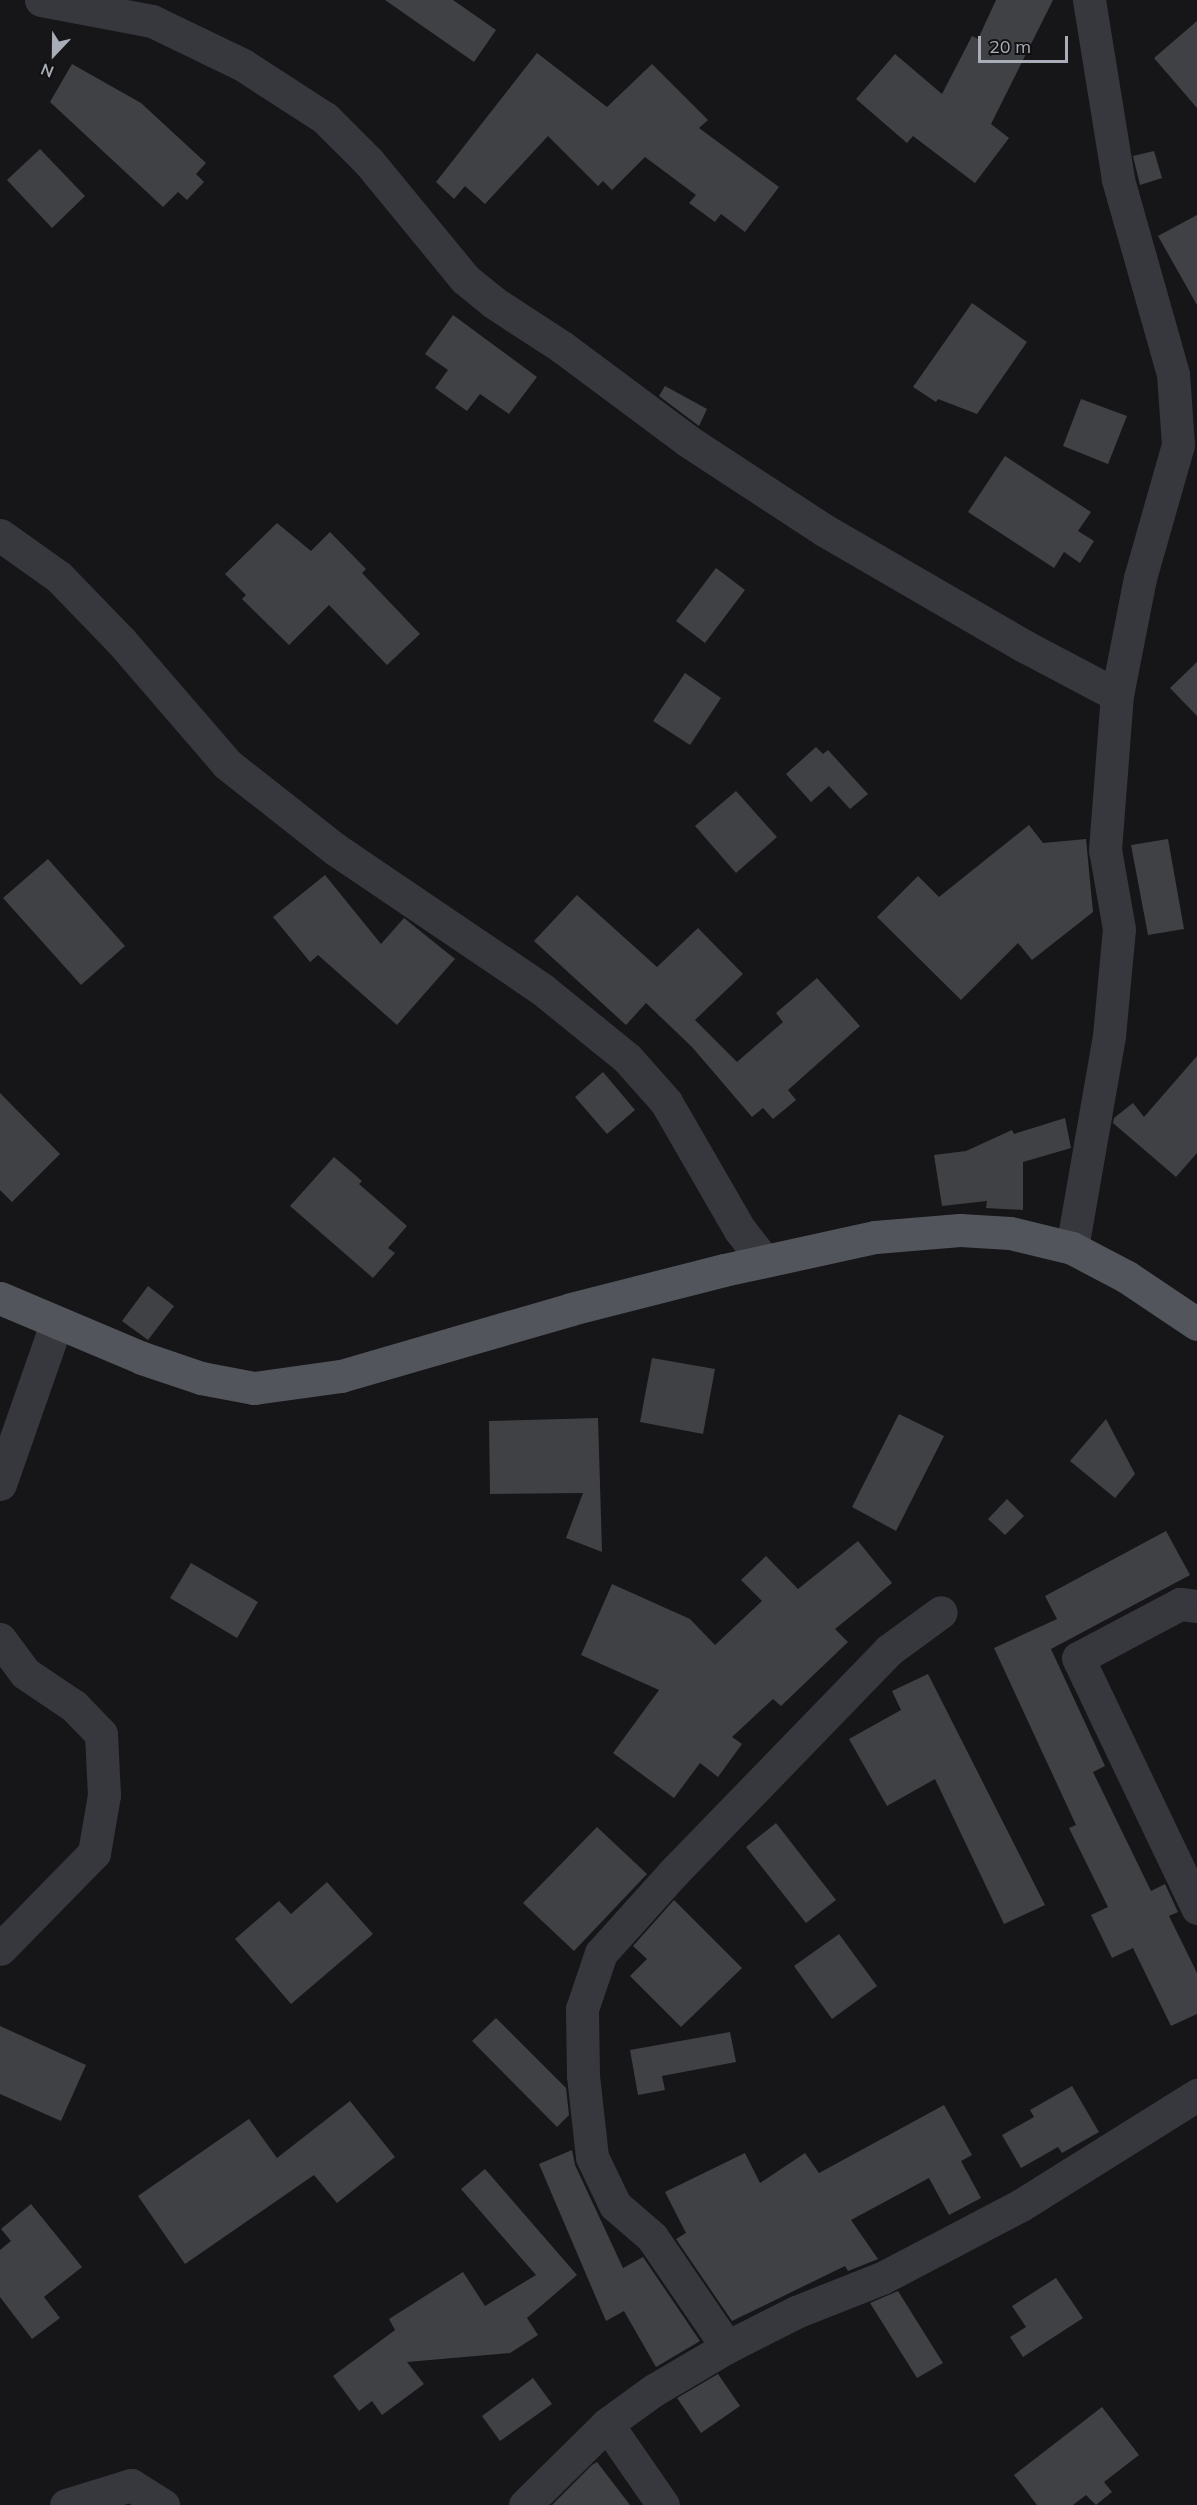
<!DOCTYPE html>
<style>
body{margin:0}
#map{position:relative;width:1197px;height:2505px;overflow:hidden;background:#161618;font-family:Mulish,sans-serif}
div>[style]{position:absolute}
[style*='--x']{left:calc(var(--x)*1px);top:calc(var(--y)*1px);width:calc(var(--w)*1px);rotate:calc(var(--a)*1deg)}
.building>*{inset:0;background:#404145}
.minor>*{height:33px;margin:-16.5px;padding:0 16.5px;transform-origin:16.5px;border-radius:16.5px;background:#37383d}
.major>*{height:33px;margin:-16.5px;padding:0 16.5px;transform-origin:16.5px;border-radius:16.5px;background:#53555c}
span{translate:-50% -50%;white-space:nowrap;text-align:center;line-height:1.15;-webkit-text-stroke:6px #111113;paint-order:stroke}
.north{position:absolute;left:24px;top:24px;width:60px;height:60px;-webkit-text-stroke:4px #111113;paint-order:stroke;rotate:202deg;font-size:16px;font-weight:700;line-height:24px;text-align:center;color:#a8adb8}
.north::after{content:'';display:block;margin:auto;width:21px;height:27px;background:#a8adb8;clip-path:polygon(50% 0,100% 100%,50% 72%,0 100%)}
.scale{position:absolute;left:978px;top:36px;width:90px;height:27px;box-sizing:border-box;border:3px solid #a8adb8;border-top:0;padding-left:8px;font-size:18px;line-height:21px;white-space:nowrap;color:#a8adb8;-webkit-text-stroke:4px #111113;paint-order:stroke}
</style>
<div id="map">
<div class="building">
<div style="clip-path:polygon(385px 0,453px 0,496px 30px,474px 62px)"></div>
<div style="clip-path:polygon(996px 0,1053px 0,991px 124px,1009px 138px,975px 183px,913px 136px,907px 143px,856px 99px,895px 54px,942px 94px,972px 36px,978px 39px)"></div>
<div style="clip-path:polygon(1197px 21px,1197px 108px,1154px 58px)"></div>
<div style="clip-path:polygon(537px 53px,607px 107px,652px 64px,708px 120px,699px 128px,779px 187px,745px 232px,721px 214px,715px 222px,689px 203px,696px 195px,645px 157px,612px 190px,603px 181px,598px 186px,548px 136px,485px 204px,465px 186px,454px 199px,436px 182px)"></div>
<div style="clip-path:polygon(72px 64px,141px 103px,206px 163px,196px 174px,204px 182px,187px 200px,178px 192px,163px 207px,50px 102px)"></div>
<div style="clip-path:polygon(40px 149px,85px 196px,52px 228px,7px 180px)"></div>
<div style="clip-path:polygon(1154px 151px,1162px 178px,1140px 185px,1133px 156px)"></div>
<div style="clip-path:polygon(1197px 215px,1197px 305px,1158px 236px)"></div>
<div style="clip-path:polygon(972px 303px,1027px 342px,977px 414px,938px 399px,936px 402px,913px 387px)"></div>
<div style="clip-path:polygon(453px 315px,537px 377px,509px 414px,480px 394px,467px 411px,435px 388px,448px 370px,425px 354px)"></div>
<div style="clip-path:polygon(665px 386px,707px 409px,699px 426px,659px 396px)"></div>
<div style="clip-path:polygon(1081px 399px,1127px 416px,1108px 464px,1063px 446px)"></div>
<div style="clip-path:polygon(1005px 456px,1091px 512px,1078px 531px,1094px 541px,1080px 563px,1064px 552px,1054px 568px,968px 512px)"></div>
<div style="clip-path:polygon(277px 523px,311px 551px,330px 532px,366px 569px,362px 573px,420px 634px,387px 665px,329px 605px,289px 645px,242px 599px,246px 595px,225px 574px)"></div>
<div style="clip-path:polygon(716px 568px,745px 590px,705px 643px,676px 621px)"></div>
<div style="clip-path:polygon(1197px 662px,1197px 716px,1170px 688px)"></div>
<div style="clip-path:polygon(685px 673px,721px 698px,690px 745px,653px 721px)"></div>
<div style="clip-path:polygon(816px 747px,823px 754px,828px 750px,868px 794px,850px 809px,829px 786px,811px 802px,786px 774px)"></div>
<div style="clip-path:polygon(736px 791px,777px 837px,736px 873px,695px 826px)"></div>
<div style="clip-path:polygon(1029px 825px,1043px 843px,1086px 839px,1093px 912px,1032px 960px,1018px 943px,961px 1000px,877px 917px,918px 876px,939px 897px)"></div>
<div style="clip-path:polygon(1168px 839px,1184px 929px,1148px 935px,1131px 845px)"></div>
<div style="clip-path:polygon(48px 859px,125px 946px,81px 985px,3px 898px)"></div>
<div style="clip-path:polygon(325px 875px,381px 944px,404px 918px,455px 959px,397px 1025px,318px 955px,310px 962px,273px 917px)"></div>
<div style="clip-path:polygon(577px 895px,657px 967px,698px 928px,743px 974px,695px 1020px,737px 1062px,783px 1022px,776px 1013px,817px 978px,860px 1026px,788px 1090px,796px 1100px,773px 1119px,763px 1108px,752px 1117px,692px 1047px,646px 1003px,626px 1025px,534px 941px)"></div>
<div style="clip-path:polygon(1197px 1056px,1197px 1153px,1176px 1177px,1113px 1123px,1114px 1118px,1133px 1103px,1144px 1117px)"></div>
<div style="clip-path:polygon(603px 1072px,635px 1110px,607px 1134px,575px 1097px)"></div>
<div style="clip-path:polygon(0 1093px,60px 1154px,12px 1202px,0 1190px)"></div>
<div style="clip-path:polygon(1065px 1118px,1071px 1148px,1023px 1162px,1023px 1210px,986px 1208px,987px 1201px,942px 1206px,934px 1155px,966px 1151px,1012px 1130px,1014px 1134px)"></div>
<div style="clip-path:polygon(334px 1157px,362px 1181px,359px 1184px,407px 1226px,388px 1248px,395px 1253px,373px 1278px,290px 1206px)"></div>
<div style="clip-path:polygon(148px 1286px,174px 1306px,148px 1340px,122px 1321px)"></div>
<div style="clip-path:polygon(652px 1358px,715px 1369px,703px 1434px,640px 1422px)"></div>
<div style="clip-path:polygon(899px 1414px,944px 1436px,896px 1531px,852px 1507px)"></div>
<div style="clip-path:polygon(598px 1418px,601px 1517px,602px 1552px,566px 1538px,583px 1493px,490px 1494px,489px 1421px)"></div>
<div style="clip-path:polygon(1106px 1419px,1135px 1474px,1115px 1498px,1070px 1461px)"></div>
<div style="clip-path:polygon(1007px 1499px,1024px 1516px,1005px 1535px,988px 1519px)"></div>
<div style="clip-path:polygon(1166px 1531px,1190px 1575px,1051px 1649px,1105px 1766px,1093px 1772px,1151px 1891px,1165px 1884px,1178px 1912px,1169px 1916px,1197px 1973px,1197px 2014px,1171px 2026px,1133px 1948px,1112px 1958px,1091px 1915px,1108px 1907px,1069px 1828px,1076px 1825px,994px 1648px,1057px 1619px,1045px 1596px)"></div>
<div style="clip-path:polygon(858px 1541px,892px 1583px,835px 1629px,848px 1642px,781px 1706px,773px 1699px,732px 1737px,742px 1744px,718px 1777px,700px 1763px,674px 1798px,613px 1753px,659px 1690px,581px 1655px,612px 1584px,690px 1619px,715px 1645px,762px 1601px,741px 1580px,766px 1556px,798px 1589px)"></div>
<div style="clip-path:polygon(191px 1563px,258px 1602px,237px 1638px,170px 1598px)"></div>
<div style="clip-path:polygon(928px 1674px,1045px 1905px,1004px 1924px,935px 1779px,887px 1806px,849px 1739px,901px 1710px,892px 1691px)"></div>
<div style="clip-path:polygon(776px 1823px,836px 1900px,806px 1923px,746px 1847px)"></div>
<div style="clip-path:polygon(597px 1827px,647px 1874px,574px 1951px,523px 1903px)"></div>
<div style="clip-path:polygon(327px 1882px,373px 1934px,291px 2004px,235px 1939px,279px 1901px,291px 1914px)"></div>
<div style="clip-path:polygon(674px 1900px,742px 1968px,681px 2027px,630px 1976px,647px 1959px,633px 1946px)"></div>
<div style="clip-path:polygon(839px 1934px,877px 1986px,832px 2019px,794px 1966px)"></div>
<div style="clip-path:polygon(496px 2018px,566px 2088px,569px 2115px,557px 2127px,472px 2041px)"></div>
<div style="clip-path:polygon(0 2026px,86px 2065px,61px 2121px,0 2094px)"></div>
<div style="clip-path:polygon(730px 2032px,736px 2062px,662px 2076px,665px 2090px,638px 2095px,630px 2050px)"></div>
<div style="clip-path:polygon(1072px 2086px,1099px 2132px,1062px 2153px,1058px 2147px,1021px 2168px,1002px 2135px,1034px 2117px,1030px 2110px)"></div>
<div style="clip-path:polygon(350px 2101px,395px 2157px,337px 2203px,314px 2175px,185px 2264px,138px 2196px,249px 2119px,277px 2158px)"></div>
<div style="clip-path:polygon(944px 2105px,972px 2155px,961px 2161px,981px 2198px,949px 2215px,929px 2178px,851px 2220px,878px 2259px,848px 2271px,845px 2266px,732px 2321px,676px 2239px,686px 2233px,665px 2192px,745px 2153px,760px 2183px,805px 2153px,819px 2173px)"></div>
<div style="clip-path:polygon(572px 2150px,575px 2165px,623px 2268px,643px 2257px,700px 2341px,656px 2367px,624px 2311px,606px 2321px,539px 2164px)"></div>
<div style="clip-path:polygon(485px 2169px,577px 2275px,527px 2318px,538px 2335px,510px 2353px,407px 2362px,424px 2384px,382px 2415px,372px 2401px,359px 2411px,333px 2376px,395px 2330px,389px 2319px,463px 2272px,485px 2306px,536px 2275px,461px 2189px)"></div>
<div style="clip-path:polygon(31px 2204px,82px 2267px,44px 2297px,60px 2318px,32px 2339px,0 2297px,0 2250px,11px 2241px,1px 2229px)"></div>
<div style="clip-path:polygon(1056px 2278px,1083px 2318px,1023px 2357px,1010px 2337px,1026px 2327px,1012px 2306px)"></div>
<div style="clip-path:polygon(898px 2291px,943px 2363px,917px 2378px,870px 2303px)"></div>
<div style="clip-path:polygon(718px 2374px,740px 2406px,701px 2433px,677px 2398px)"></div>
<div style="clip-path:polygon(533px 2378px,552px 2404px,500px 2441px,482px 2416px)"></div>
<div style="clip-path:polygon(1102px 2407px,1139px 2455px,1104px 2482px,1112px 2492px,1096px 2505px,1086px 2495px,1073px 2505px,1037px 2505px,1014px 2475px)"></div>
<div style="clip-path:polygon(597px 2462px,630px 2505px,552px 2505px,592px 2465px)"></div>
</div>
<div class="minor">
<div style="--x:41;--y:0;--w:113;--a:10.7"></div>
<div style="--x:152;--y:21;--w:101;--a:25.8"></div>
<div style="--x:243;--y:65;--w:98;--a:32.9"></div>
<div style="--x:325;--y:118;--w:62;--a:45"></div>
<div style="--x:369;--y:162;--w:151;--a:50.6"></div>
<div style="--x:465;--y:279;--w:36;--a:39"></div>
<div style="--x:493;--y:302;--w:82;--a:33.1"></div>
<div style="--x:562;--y:347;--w:157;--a:36.7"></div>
<div style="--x:688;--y:441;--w:163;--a:33.2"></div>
<div style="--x:824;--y:530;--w:233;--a:30.1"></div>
<div style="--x:1026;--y:647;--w:103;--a:27.8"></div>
<div style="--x:0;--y:535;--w:72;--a:35.4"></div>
<div style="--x:59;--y:577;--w:89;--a:45.9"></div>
<div style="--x:121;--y:641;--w:162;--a:49.2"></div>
<div style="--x:227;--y:764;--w:137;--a:38.2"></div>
<div style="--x:335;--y:849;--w:251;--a:34.1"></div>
<div style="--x:543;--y:990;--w:108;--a:39"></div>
<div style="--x:627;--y:1058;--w:59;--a:48.4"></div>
<div style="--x:666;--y:1102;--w:148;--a:60"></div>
<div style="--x:740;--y:1230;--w:39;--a:52"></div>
<div style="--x:1072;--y:1248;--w:215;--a:-80.1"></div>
<div style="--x:1109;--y:1036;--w:107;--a:-84.7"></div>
<div style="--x:1119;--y:929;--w:80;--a:-100"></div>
<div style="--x:1105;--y:850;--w:155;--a:-85.6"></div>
<div style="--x:1117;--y:695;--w:119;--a:-78.9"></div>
<div style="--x:1140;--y:578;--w:138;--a:-74.1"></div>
<div style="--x:1178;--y:445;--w:71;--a:-94"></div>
<div style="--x:1173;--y:374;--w:203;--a:-105.8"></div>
<div style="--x:1118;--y:179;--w:181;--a:-99.2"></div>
<div style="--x:0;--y:1484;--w:170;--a:-70.7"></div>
<div style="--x:1197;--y:1606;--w:17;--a:-173"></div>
<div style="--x:1180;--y:1604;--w:115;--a:152.1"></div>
<div style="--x:1078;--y:1658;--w:277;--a:64.5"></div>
<div style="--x:0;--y:1639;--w:42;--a:53.7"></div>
<div style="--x:25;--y:1673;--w:59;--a:34"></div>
<div style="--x:74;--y:1706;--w:39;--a:46"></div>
<div style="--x:101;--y:1734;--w:61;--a:87.2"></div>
<div style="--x:104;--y:1795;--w:59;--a:99.8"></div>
<div style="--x:94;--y:1853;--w:134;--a:134.4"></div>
<div style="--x:727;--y:2347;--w:133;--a:-124.3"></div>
<div style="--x:652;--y:2237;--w:49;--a:-139.1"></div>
<div style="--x:615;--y:2205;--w:53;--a:-115.6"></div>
<div style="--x:592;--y:2157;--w:82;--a:-96.3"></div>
<div style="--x:583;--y:2075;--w:66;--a:-90.9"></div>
<div style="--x:582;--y:2009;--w:59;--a:-71.3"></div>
<div style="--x:601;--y:1953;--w:108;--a:-48"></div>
<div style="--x:673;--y:1873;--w:310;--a:-45.9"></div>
<div style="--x:889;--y:1650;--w:64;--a:-36.2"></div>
<div style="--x:607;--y:2424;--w:58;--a:-35.9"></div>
<div style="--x:654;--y:2390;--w:85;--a:-30.5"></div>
<div style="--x:727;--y:2347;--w:77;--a:-26.9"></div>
<div style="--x:796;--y:2312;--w:92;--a:-21.6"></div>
<div style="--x:882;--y:2278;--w:157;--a:-27.7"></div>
<div style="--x:1021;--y:2205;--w:208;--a:-32"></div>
<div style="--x:66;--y:2505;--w:68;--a:-17.1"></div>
<div style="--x:131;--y:2485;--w:38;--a:32"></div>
<div style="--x:525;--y:2505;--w:115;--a:-44.6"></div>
<div style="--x:607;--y:2424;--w:98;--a:55.3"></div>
</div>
<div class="major">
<div style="--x:0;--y:1298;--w:154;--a:22.9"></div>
<div style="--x:142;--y:1358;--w:62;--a:18.7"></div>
<div style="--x:201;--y:1378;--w:54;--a:10.7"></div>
<div style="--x:254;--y:1388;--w:88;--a:-7.9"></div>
<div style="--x:341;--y:1376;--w:240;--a:-16.2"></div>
<div style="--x:571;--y:1309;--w:158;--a:-14.3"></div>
<div style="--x:724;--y:1270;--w:155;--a:-12.3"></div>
<div style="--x:875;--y:1237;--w:85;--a:-4.7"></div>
<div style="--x:960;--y:1230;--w:50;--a:3.4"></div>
<div style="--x:1010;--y:1233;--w:64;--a:13.6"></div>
<div style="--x:1072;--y:1248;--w:62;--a:27.8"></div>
<div style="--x:1127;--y:1277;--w:84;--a:33.9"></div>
</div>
<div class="north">N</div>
<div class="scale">20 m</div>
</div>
